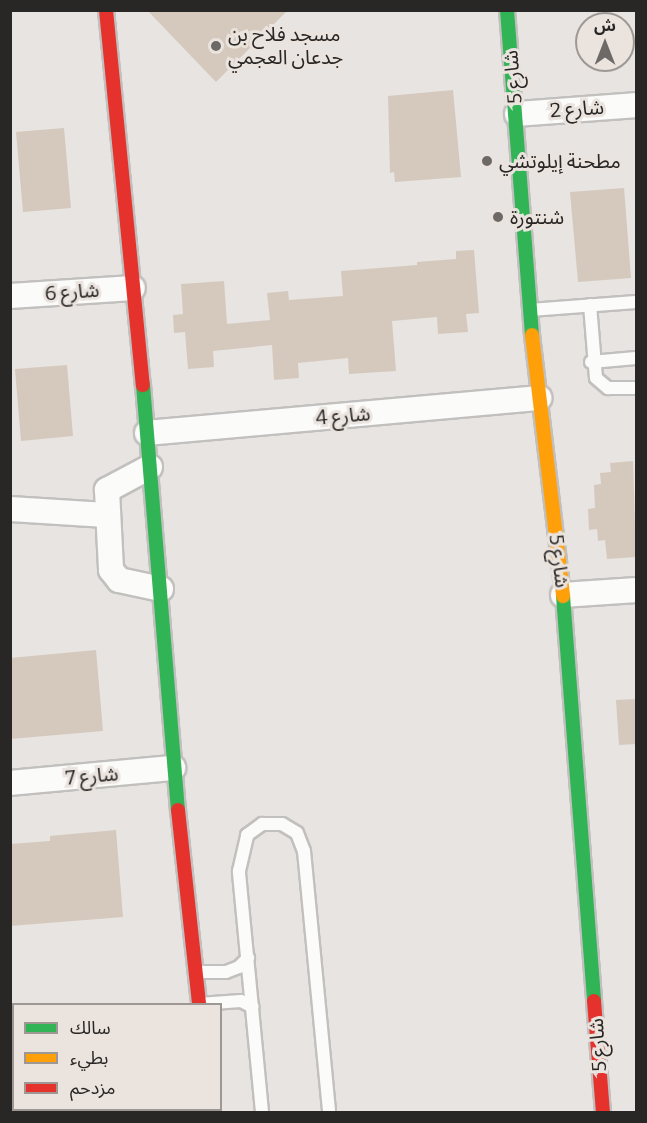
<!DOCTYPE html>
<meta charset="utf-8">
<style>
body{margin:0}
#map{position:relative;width:647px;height:1123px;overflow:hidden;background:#e7e4e1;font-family:Bitter,"Noto Sans Arabic",serif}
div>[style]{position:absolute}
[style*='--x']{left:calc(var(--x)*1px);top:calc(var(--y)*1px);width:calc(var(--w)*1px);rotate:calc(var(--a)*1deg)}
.building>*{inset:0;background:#d5c9bd}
.roads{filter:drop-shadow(2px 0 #c2c0be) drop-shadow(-2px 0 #c2c0be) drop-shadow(0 2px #c2c0be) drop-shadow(0 -2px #c2c0be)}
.lane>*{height:12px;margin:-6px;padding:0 6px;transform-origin:6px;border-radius:6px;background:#fbfbfa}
.street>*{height:24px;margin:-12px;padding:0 12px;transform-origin:12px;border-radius:12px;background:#fbfbfa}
.fast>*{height:14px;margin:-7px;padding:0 7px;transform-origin:7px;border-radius:7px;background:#30b455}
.slow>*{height:14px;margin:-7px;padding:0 7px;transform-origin:7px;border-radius:7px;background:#ff9f0a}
.jam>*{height:14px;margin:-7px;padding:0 7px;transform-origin:7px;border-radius:7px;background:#e5322d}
.dots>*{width:16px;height:16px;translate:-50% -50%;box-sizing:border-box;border:3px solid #eae3de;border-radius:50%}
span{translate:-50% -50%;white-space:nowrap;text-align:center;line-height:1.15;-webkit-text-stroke:6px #eae3de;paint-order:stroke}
.poi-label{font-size:20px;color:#292725}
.left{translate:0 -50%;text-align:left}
.street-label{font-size:20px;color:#292725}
.frame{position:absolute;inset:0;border:12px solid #292725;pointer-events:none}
.legend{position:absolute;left:12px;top:1003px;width:210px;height:108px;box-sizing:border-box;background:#eae3de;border:2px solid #9d9894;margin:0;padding:8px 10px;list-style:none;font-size:18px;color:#292725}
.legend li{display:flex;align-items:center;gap:12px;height:30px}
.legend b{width:30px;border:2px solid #9d9894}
.north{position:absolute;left:575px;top:12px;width:60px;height:60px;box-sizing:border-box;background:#eae3de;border:2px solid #9d9894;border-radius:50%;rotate:0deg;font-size:16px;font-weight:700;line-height:24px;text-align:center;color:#292725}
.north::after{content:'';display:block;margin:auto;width:21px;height:27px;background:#6c6967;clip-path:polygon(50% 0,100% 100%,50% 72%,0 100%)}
</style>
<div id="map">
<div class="building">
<div style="clip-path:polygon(147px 10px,288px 10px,216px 82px)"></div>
<div style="clip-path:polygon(453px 90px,461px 177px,395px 182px,394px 172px,390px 173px,388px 96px)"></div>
<div style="clip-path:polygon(64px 128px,71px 208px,23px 212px,16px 132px)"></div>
<div style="clip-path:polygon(624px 188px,631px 278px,578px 282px,570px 192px)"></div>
<div style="clip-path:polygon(474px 250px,479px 313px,466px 314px,468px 332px,438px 334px,437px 317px,392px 321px,396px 371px,349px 374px,348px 358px,298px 363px,299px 378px,274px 380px,272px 345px,213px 351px,214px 367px,188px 369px,185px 332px,174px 333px,173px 315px,183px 314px,181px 284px,224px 281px,227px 324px,270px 320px,267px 293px,288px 291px,289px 300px,343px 296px,341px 271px,417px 265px,417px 262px,456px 259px,456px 251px)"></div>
<div style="clip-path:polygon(67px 365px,73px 436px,21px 441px,15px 369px)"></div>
<div style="clip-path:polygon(633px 461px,636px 557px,607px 559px,605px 540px,598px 541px,597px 529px,589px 530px,588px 509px,595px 508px,594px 485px,601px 484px,600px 473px,611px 472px,610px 463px)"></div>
<div style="clip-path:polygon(96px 650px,103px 731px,10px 739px,10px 658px)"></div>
<div style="clip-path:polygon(636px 699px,636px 744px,619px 745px,616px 700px)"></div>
<div style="clip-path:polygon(116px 830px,123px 917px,10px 926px,10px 844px,50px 841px,50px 836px)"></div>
</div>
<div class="roads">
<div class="lane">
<div style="--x:590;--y:305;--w:73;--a:85.3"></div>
<div style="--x:596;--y:378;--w:16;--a:40"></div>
<div style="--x:608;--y:388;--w:28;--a:0"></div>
<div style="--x:530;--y:310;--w:106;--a:-4.3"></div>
<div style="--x:591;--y:362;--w:45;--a:-5.1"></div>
<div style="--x:197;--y:972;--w:29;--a:0"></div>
<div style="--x:226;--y:972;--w:14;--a:-21"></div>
<div style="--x:239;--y:967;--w:13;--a:-45"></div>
<div style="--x:199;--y:1004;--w:42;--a:-4.1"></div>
<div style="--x:241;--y:1001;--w:13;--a:27"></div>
<div style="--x:262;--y:1112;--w:242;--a:-95.5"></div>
<div style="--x:239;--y:871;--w:37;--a:-77"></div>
<div style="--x:247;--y:835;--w:19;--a:-36"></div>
<div style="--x:262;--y:824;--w:20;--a:0"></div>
<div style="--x:282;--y:824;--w:17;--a:31"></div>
<div style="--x:297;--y:833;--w:19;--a:69"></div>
<div style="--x:304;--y:851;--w:262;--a:84.5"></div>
</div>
<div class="street">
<div style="--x:517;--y:114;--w:119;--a:-4.3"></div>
<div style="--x:10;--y:296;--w:123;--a:-3.7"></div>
<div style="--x:147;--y:433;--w:394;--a:-5.1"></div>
<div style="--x:150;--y:467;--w:49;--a:151.9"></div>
<div style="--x:107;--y:490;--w:80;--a:87.1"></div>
<div style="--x:111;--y:570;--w:13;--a:51"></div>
<div style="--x:119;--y:580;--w:43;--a:12.1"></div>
<div style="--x:10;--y:509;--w:96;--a:3.6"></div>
<div style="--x:563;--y:595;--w:73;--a:-3.9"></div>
<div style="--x:10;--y:783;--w:164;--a:-5.3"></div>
<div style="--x:206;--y:1110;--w:2;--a:90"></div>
</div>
<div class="fast">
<div style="--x:507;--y:10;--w:326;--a:85.6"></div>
<div style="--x:143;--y:385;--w:426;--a:85.3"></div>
<div style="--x:563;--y:596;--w:406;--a:85.6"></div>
</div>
<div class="slow">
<div style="--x:532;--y:335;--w:263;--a:83.2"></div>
</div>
<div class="jam">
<div style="--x:106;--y:10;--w:377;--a:84.4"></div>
<div style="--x:178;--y:810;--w:195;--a:83.8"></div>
<div style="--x:594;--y:1001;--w:111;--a:85.4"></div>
</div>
</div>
<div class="dots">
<div style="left:216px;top:46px;background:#6c6967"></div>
<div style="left:487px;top:161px;background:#6c6967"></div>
<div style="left:498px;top:217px;background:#6c6967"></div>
</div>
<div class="poi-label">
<span class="left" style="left:228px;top:46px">مسجد فلاح بن<br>جدعان العجمي</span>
<span class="left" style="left:499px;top:161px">مطحنة إيلوتشي</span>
<span class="left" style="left:510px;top:217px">شنتورة</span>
</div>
<div class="street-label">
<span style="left:513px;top:77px;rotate:-95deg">شارع 5</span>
<span style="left:577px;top:109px;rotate:-4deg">شارع 2</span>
<span style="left:72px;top:292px;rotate:-4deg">شارع 6</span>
<span style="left:343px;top:416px;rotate:-5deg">شارع 4</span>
<span style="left:559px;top:561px;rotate:83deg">شارع 5</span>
<span style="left:92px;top:776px;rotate:-5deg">شارع 7</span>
<span style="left:598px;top:1045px;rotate:-94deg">شارع 5</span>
</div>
<div class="frame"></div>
<ul class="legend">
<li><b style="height:8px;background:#30b455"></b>سالك</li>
<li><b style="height:8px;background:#ff9f0a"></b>بطيء</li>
<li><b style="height:8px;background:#e5322d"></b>مزدحم</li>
</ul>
<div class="north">ش</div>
</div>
